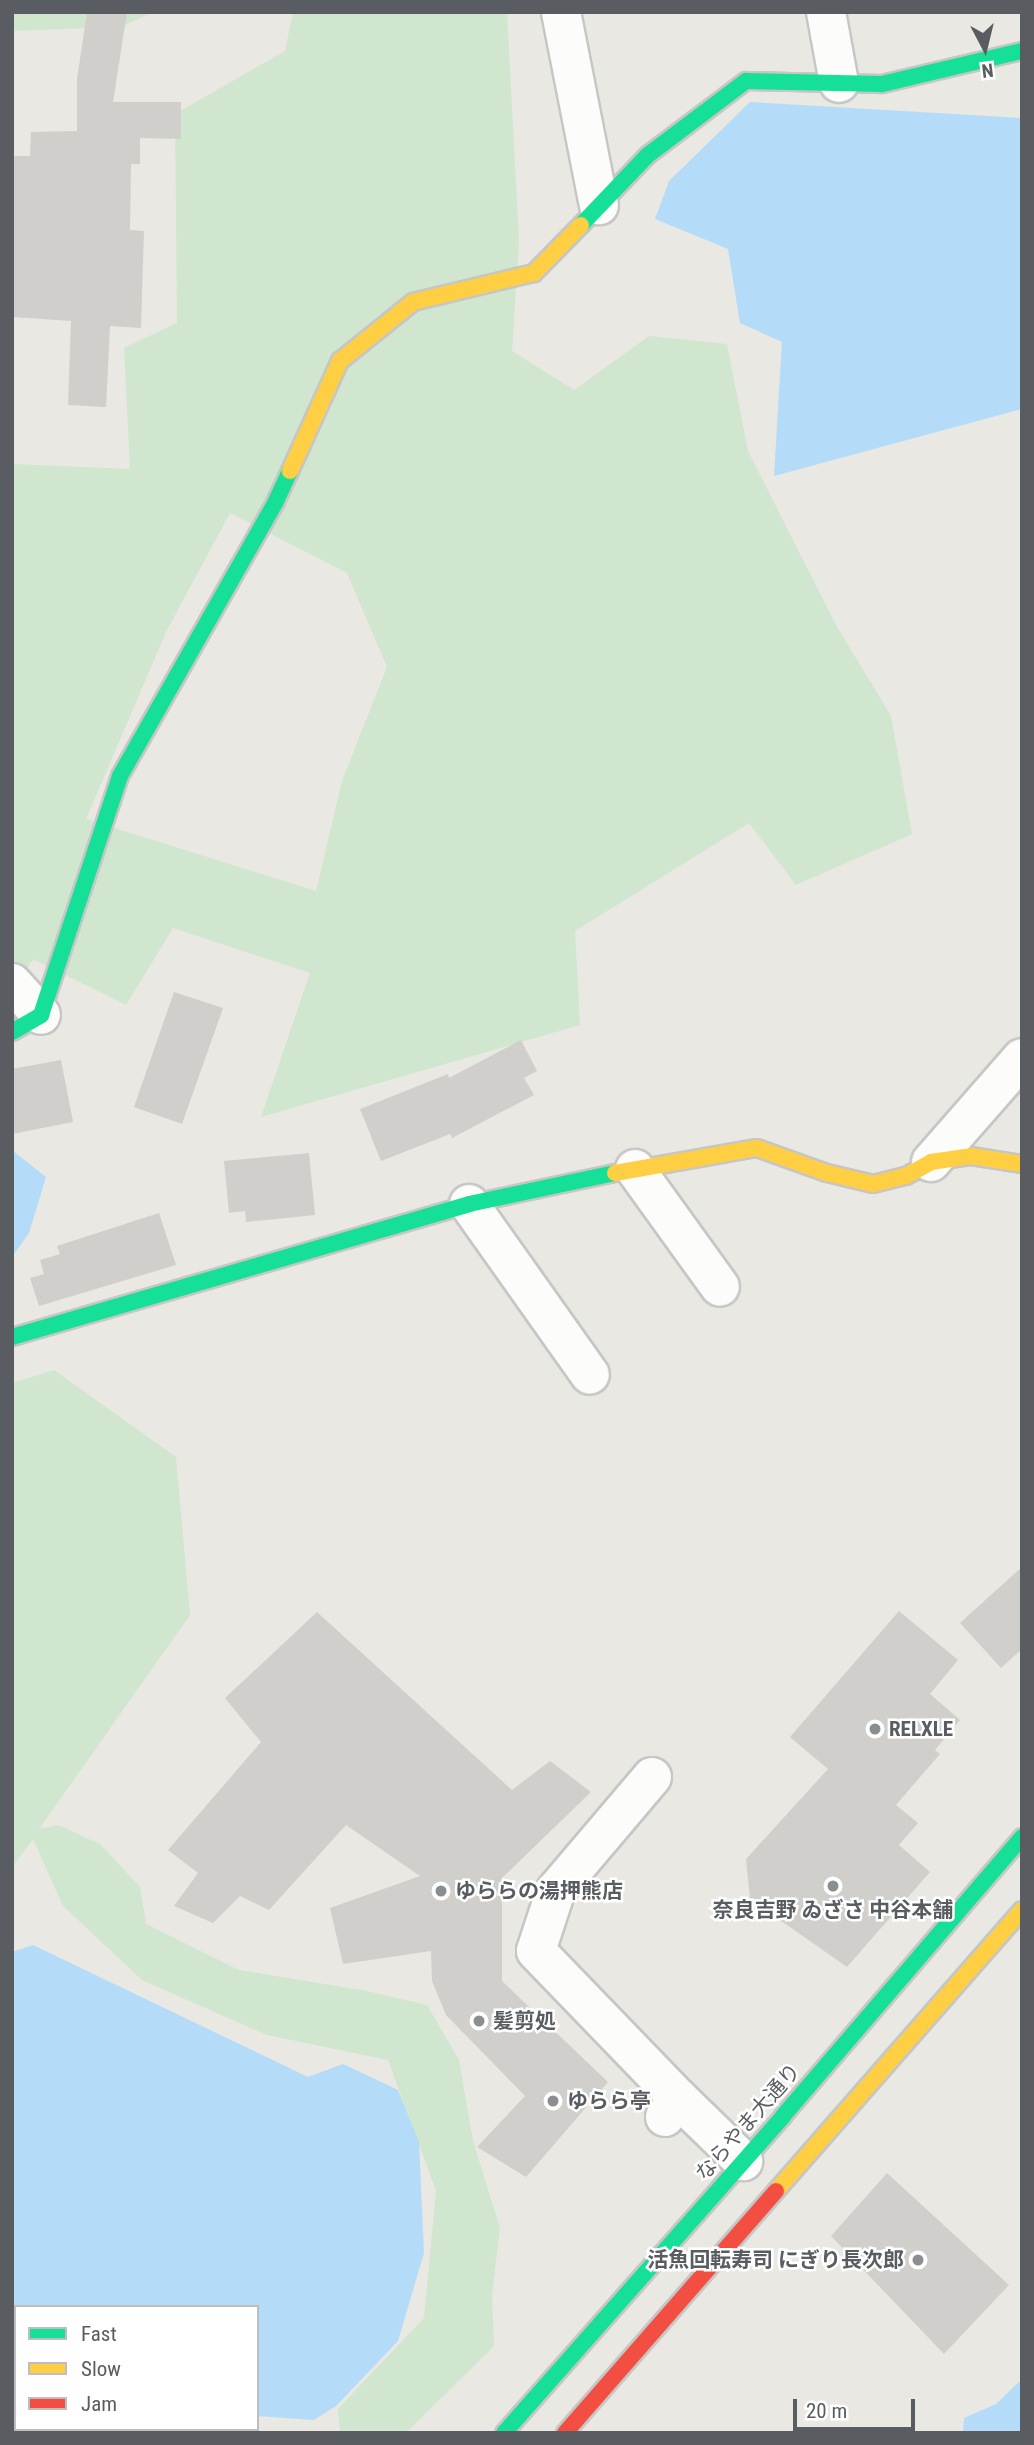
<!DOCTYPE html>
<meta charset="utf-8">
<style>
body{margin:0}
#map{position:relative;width:1034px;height:2445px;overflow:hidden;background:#e9e8e3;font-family:"Roboto Condensed","Noto Sans JP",sans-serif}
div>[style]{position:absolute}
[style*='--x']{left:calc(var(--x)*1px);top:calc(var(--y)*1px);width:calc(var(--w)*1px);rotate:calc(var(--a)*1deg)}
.green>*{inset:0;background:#d0e6ce}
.water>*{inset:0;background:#b4dbf7}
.building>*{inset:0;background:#d0cfcc}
.roads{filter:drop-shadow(2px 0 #c6c6c5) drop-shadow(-2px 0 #c6c6c5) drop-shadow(0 2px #c6c6c5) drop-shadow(0 -2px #c6c6c5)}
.street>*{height:38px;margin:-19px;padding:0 19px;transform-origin:19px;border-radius:19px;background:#fcfcfb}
.fast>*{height:16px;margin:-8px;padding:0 8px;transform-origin:8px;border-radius:8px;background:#16e098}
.slow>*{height:16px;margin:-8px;padding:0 8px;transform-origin:8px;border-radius:8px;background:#ffcf43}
.jam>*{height:16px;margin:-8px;padding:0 8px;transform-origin:8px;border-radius:8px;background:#f24e42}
.dots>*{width:19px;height:19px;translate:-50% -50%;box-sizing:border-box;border:4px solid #fff;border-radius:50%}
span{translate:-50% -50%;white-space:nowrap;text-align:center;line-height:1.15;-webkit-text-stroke:5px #fff;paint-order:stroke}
.poi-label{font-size:21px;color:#595d61;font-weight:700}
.left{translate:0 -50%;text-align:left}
.right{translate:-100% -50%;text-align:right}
.street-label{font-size:21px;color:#595d61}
.frame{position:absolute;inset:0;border:14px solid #595d61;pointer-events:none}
.legend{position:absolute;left:14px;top:2305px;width:245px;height:126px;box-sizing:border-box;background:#fff;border:2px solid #bdbec0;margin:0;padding:9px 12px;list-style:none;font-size:21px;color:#595d61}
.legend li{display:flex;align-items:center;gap:14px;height:35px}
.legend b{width:35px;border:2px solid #bdbec0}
.north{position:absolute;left:950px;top:14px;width:70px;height:70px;-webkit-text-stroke:5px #fff;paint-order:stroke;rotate:173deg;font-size:19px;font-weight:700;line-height:28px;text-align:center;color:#595d61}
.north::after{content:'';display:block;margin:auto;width:24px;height:32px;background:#595d61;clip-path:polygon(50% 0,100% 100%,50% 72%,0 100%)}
.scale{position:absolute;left:793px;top:2399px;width:122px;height:32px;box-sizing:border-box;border:4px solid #595d61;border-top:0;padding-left:9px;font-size:21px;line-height:24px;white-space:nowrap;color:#595d61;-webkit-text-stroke:5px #fff;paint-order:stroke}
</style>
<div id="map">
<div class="green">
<div style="clip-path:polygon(12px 12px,153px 12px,121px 27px,12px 31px)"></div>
<div style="clip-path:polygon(evenodd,293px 12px,507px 12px,519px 241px,512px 351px,574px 390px,649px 336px,727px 344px,748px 451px,836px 625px,891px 716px,912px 834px,796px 885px,749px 823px,575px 931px,580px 1025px,261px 1117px,310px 973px,173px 928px,126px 1005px,33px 959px,12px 994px,12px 464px,130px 469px,124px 348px,177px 323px,175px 114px,285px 51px,293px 12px,230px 513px,347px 573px,387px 667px,342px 781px,316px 891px,86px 819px,166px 632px,230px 513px)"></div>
<div style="clip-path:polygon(54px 1370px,176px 1457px,190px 1615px,39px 1829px,58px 1825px,100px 1844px,140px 1887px,146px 1924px,239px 1970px,362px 1990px,427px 2005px,459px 2060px,473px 2141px,500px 2228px,492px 2295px,494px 2346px,406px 2433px,340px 2433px,338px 2409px,424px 2318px,436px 2191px,388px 2060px,267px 2035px,142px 1980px,63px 1906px,33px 1839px,12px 1867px,12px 1383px)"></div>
</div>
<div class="water">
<div style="clip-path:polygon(750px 102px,1022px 118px,1022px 409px,774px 476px,782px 342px,740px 323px,728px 249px,655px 219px,669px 181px)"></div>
<div style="clip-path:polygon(13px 1151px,46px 1177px,29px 1233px,12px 1257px)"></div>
<div style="clip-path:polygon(33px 1945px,308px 2077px,343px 2064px,398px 2090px,419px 2142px,424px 2253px,398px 2341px,336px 2406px,314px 2420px,257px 2416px,257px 2307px,16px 2307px,16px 2359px,12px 2358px,12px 1952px)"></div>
<div style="clip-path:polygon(1022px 2379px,1022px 2433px,963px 2433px,964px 2418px,996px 2404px)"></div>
</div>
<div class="building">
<div style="clip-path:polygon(87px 12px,127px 12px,113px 102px,181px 102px,181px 139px,140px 138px,140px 164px,131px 164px,130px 230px,144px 231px,141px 328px,110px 326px,106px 407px,68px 405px,71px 321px,12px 317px,12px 156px,30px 156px,31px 132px,77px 131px,77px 79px)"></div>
<div style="clip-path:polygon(174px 992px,223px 1008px,182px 1124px,134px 1107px)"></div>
<div style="clip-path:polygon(521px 1040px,537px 1071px,524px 1078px,534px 1095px,452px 1138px,450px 1134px,381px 1161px,360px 1109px,448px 1074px,449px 1078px)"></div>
<div style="clip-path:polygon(61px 1060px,73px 1122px,12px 1134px,12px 1069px)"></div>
<div style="clip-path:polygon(309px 1153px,315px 1215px,246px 1222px,245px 1211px,229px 1213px,224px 1161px)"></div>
<div style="clip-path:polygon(159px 1213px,176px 1265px,39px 1306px,30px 1278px,44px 1274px,40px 1260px,60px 1254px,57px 1246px)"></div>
<div style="clip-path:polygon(1022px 1567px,1022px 1649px,1001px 1668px,960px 1623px)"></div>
<div style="clip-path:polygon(899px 1611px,958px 1660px,930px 1694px,960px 1720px,935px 1750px,940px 1754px,896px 1805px,918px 1823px,899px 1845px,930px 1872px,847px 1967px,750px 1899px,746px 1859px,828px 1769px,790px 1737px)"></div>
<div style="clip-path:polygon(317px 1612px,512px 1790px,550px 1761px,591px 1792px,502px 1878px,502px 1981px,608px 2082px,526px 2177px,477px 2147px,525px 2096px,446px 2015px,432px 1981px,431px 1951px,343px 1964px,330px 1908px,420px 1876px,346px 1825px,269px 1910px,240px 1896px,213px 1923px,174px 1906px,198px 1873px,168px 1850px,261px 1742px,225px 1698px)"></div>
<div style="clip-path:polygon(887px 2173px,1009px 2285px,944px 2354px,831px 2236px)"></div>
</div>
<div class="roads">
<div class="street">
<div style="--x:561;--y:12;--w:197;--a:78.9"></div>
<div style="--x:826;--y:12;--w:72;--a:79.6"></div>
<div style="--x:12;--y:983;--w:43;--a:47.8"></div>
<div style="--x:931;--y:1162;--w:138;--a:-48.8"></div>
<div style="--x:635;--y:1169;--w:145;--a:54.2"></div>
<div style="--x:469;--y:1204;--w:209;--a:54.7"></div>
<div style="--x:652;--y:1777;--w:148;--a:130.3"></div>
<div style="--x:556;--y:1890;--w:64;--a:108.2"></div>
<div style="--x:536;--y:1951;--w:204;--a:46"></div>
<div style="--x:665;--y:2117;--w:23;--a:-56"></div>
<div style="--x:678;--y:2098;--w:91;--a:44.1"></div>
</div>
<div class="fast">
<div style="--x:581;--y:225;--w:97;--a:-46.3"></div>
<div style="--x:648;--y:155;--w:123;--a:-37.1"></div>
<div style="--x:746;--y:81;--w:136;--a:1.3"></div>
<div style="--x:882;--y:84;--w:144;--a:-13.3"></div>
<div style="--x:12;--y:1032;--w:34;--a:-30"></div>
<div style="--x:41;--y:1015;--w:252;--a:-71.7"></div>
<div style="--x:120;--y:776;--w:316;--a:-60.4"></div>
<div style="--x:276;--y:501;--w:33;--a:-65"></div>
<div style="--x:12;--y:1337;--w:476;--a:-16.2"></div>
<div style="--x:469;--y:1204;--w:149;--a:-12"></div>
<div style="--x:504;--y:2433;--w:422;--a:-48.6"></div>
<div style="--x:783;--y:2116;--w:367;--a:-49.4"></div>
</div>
<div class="slow">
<div style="--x:290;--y:471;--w:121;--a:-65.6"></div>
<div style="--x:340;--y:361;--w:94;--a:-38.9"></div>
<div style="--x:413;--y:302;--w:124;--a:-13.5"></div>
<div style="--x:534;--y:273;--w:67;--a:-45.6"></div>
<div style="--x:615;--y:1173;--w:144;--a:-10"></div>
<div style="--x:757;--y:1148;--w:74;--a:19.7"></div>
<div style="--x:827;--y:1173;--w:47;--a:13.4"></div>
<div style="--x:873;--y:1184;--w:34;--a:-14"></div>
<div style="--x:906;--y:1176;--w:29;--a:-29"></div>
<div style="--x:931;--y:1162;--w:40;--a:-8.5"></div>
<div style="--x:971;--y:1156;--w:52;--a:8.9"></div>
<div style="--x:776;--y:2191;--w:373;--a:-48.8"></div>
</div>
<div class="jam">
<div style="--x:565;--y:2433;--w:321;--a:-48.9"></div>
</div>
</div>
<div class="dots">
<div style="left:875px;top:1729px;background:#8b8e8e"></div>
<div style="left:833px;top:1886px;background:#8b8e8e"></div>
<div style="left:441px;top:1891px;background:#8b8e8e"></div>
<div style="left:479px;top:2021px;background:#8b8e8e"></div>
<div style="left:553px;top:2101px;background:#8b8e8e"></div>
<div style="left:918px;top:2260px;background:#8b8e8e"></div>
</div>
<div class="poi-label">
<span class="left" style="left:889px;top:1729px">RELXLE</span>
<span class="left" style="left:455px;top:1891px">ゆららの湯押熊店</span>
<span style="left:833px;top:1910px">奈良吉野 ゐざさ 中谷本舗</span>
<span class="left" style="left:493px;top:2021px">髪剪処</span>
<span class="left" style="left:567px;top:2101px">ゆらら亭</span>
<span class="right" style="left:904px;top:2260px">活魚回転寿司 にぎり長次郎</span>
</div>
<div class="street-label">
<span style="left:748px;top:2122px;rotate:-49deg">ならやま大通り</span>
</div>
<div class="frame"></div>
<ul class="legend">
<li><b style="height:9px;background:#16e098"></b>Fast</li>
<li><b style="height:9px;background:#ffcf43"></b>Slow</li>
<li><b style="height:9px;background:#f24e42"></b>Jam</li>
</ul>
<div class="north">N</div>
<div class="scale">20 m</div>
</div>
